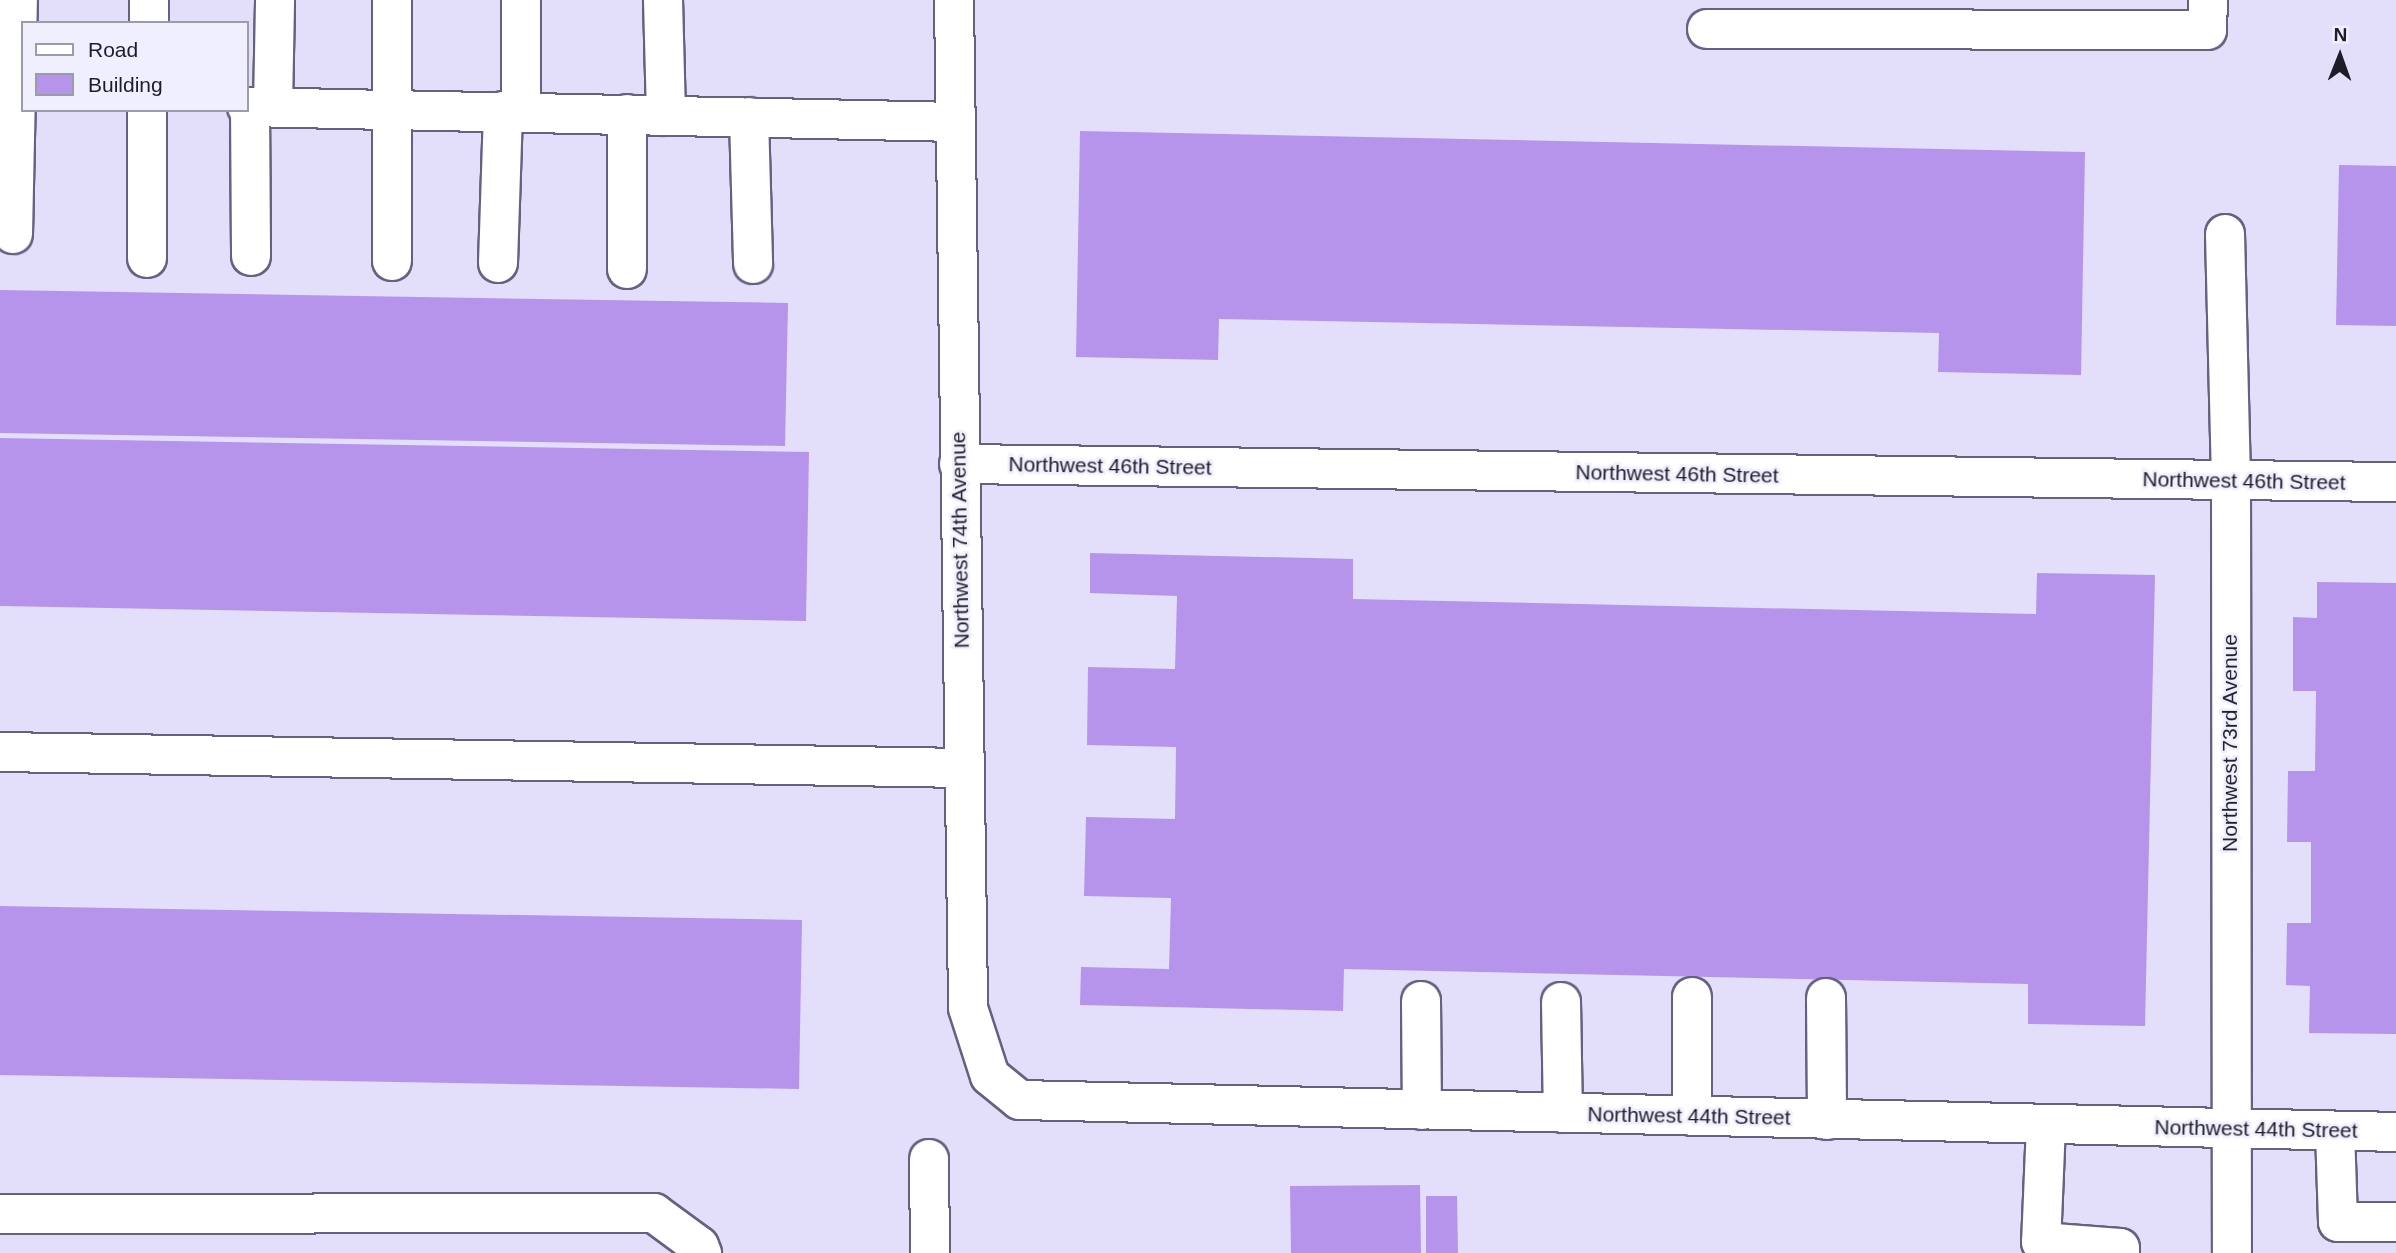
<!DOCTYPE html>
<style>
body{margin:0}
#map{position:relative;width:2396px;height:1253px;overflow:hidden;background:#e3dffb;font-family:Helvetica,sans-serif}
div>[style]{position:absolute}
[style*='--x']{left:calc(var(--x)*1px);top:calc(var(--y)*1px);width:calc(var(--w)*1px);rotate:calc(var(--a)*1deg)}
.building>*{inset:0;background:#b794ec}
.roads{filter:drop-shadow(2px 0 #65617f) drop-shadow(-2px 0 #65617f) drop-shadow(0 2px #65617f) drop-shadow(0 -2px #65617f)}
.minor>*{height:38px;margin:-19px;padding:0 19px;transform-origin:19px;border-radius:19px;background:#fff}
span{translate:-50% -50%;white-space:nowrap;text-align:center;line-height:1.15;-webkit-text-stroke:5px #f0effd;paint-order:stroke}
.street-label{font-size:21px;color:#1e1c29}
.legend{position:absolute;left:21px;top:21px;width:228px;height:91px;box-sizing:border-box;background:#f0effd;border:2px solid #9c9ba8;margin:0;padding:9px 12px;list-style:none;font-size:21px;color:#1e1c29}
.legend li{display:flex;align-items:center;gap:14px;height:35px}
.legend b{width:35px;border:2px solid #9c9ba8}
.north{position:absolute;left:2305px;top:21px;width:70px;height:70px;-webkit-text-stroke:5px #f0effd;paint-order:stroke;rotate:1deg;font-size:19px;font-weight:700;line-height:28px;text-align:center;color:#1e1c29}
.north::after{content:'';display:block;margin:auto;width:24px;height:32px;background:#1e1c29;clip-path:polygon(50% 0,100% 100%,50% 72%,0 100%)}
</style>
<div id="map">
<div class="building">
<div style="clip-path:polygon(1080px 131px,2085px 152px,2081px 375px,1938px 372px,1939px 333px,1219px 319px,1218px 360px,1076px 357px)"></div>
<div style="clip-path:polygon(2339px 165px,2396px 166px,2396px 326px,2336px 325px)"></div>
<div style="clip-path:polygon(0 290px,788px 303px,785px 446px,0 433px)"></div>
<div style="clip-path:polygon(0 438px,809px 452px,806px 621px,0 606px)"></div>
<div style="clip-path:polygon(1090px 553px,1353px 559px,1353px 599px,2036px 614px,2037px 573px,2155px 575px,2145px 1026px,2028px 1024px,2028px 984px,1344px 969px,1343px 1011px,1080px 1005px,1081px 967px,1169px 969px,1171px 898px,1084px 896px,1086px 817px,1175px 819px,1176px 747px,1087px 745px,1088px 667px,1175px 669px,1177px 596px,1090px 593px)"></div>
<div style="clip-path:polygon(2317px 582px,2396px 583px,2396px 1034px,2309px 1033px,2310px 986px,2286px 985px,2287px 923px,2311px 923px,2311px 842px,2287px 842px,2288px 771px,2315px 771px,2316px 691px,2293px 691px,2293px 617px,2317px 618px)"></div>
<div style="clip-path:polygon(0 906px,802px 920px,799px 1089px,0 1075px)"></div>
<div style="clip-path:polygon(1420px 1185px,1421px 1253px,1291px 1253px,1290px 1186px)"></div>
<div style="clip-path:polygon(1426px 1196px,1457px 1196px,1458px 1253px,1426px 1253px)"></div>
</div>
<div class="roads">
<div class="minor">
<div style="--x:663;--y:0;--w:116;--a:88.5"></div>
<div style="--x:954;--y:0;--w:1008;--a:89.2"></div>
<div style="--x:968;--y:1008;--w:71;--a:72.1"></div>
<div style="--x:990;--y:1076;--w:38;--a:39"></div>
<div style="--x:1020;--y:1100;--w:1376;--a:1.33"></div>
<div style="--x:149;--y:23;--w:23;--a:-90"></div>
<div style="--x:1707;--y:29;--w:500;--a:0.11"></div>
<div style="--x:2207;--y:30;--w:30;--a:-88"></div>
<div style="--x:247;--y:107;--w:708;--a:1.21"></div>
<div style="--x:250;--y:107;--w:149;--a:89.6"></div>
<div style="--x:273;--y:107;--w:107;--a:-88.9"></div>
<div style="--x:521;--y:112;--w:112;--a:-90"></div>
<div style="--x:749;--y:117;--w:147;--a:88.4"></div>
<div style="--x:13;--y:234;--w:234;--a:-88.8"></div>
<div style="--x:2225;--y:234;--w:247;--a:88.6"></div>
<div style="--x:2231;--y:481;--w:772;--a:89.93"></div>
<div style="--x:147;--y:258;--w:148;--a:-90"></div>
<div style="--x:392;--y:261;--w:261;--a:-90"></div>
<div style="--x:498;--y:263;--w:152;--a:-88.1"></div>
<div style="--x:627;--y:269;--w:155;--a:-90"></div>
<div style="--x:959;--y:464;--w:1437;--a:0.72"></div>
<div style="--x:0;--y:752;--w:964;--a:0.95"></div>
<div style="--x:1826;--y:998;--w:122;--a:89.5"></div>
<div style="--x:1421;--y:1001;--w:109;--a:89.5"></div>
<div style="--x:1561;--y:1002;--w:111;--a:89"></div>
<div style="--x:1692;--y:1116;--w:119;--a:-90"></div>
<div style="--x:2046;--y:1125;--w:117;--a:92.4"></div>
<div style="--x:2041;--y:1242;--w:79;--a:4.3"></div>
<div style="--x:2120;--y:1248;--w:5;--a:90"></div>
<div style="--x:2335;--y:1131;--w:91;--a:88.1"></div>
<div style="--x:2338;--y:1222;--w:58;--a:0"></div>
<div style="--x:929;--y:1159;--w:94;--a:89.4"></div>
<div style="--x:0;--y:1214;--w:654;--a:-0.09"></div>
<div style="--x:654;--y:1213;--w:56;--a:36.3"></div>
<div style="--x:699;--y:1246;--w:8;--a:67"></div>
</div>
</div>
<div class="street-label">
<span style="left:1110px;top:466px;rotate:1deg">Northwest 46th Street</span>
<span style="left:1677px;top:474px;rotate:1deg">Northwest 46th Street</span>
<span style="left:2244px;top:481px;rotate:1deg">Northwest 46th Street</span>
<span style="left:960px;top:540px;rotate:-91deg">Northwest 74th Avenue</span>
<span style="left:2230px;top:743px;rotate:-90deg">Northwest 73rd Avenue</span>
<span style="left:1689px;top:1116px;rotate:1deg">Northwest 44th Street</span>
<span style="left:2256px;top:1129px;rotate:1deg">Northwest 44th Street</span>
</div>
<ul class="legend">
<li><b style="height:9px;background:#fff"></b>Road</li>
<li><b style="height:19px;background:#b794ec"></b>Building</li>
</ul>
<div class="north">N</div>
</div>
